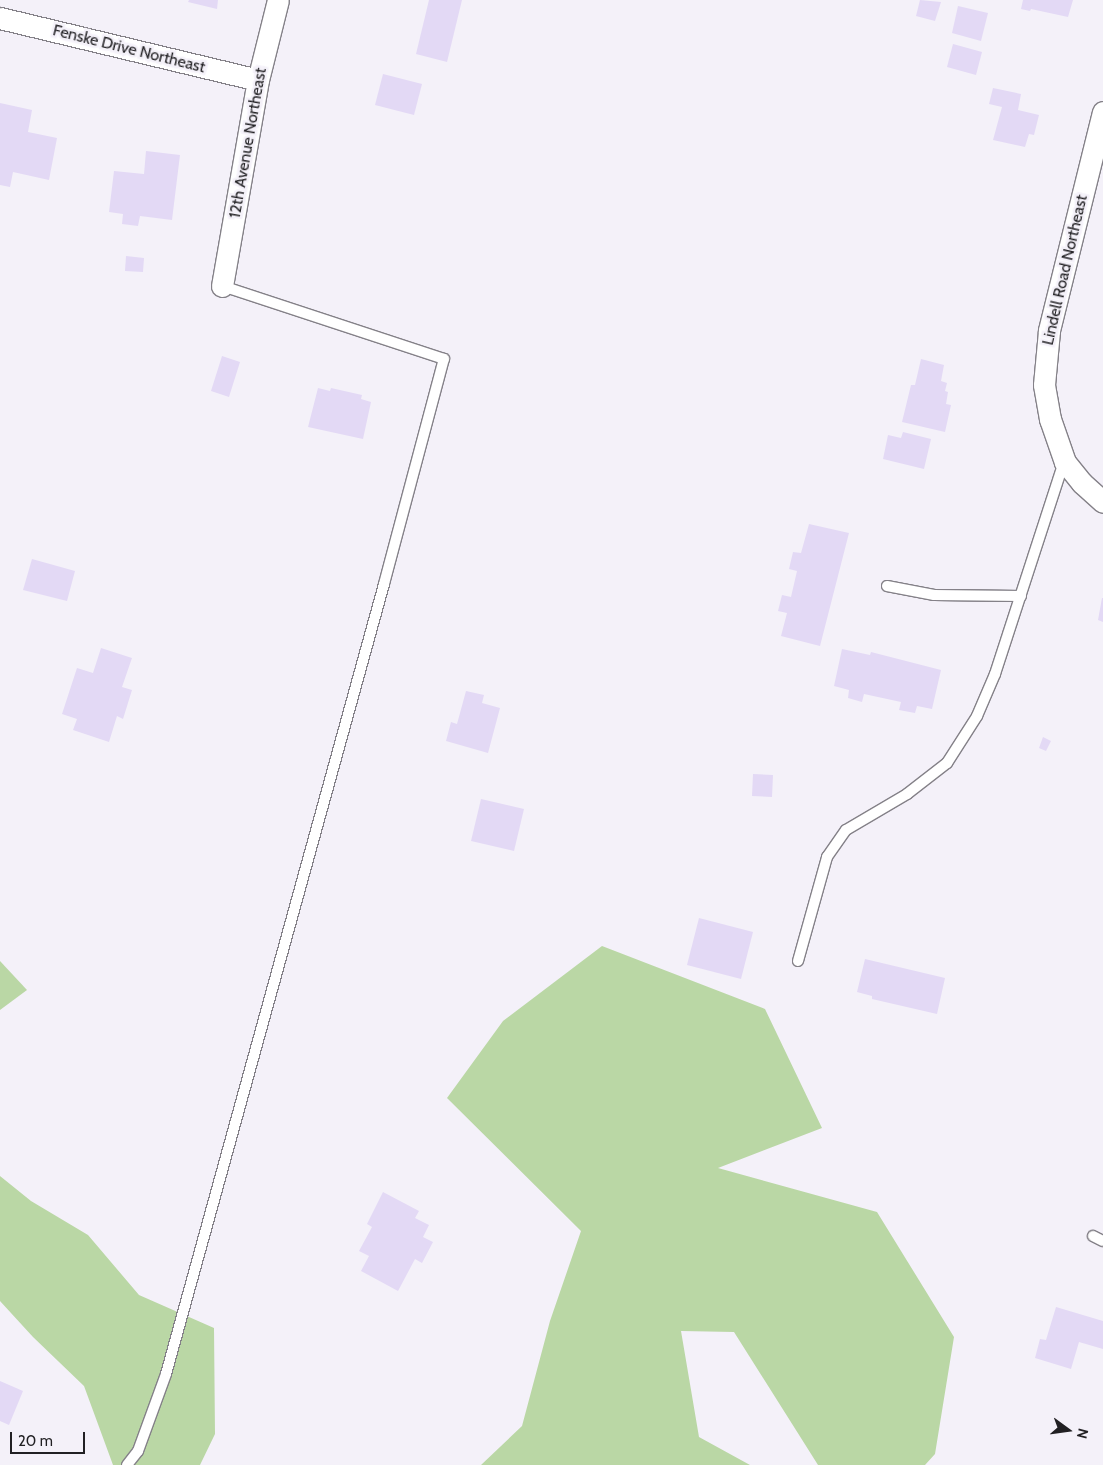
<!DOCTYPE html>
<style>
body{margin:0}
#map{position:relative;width:1103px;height:1465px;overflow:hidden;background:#f4f1f9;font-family:Cabin,sans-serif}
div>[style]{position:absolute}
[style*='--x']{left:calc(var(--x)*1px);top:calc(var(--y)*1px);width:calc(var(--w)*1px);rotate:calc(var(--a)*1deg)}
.green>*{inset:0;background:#bad7a5}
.building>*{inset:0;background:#e3d9f5}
.roads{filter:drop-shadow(1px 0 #848188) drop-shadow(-1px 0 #848188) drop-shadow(0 1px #848188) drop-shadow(0 -1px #848188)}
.service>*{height:10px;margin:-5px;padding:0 5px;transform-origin:5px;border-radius:5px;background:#fff}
.minor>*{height:21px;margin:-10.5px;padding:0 10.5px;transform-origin:10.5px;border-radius:10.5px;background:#fff}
span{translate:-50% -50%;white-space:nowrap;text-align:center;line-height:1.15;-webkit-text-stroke:5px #f4f1f9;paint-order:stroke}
.street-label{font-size:16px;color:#212023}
.north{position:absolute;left:1043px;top:1405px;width:50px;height:50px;-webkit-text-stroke:4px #f4f1f9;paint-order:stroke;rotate:104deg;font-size:14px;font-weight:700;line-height:20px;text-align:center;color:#212023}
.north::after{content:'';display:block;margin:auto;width:18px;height:22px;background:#212023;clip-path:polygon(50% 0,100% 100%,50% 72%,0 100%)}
.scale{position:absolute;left:10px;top:1432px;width:75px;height:22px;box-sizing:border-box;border:2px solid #212023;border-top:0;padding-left:6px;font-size:15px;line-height:18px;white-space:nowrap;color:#212023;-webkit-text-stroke:4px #f4f1f9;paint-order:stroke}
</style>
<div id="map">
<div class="green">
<div style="clip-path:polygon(602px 946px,765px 1009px,822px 1128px,718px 1168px,877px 1212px,954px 1337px,935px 1454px,925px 1465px,818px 1465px,734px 1332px,681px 1331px,699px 1437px,750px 1465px,481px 1465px,522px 1426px,550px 1321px,581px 1231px,447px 1098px,503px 1021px)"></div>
<div style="clip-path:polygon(0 961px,27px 990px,0 1010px)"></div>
<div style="clip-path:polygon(0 1176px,31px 1201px,88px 1235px,139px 1295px,214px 1328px,215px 1434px,200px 1465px,113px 1465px,84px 1386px,33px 1337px,0 1301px)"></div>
</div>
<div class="building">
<div style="clip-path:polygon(189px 0,218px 0,217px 9px,188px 2px)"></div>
<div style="clip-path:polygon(429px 0,462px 0,447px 62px,416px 54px)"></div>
<div style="clip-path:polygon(920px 0,941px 2px,935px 21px,916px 16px)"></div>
<div style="clip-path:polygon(1023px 0,1073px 0,1068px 17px,1031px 9px,1030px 11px,1021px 9px)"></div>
<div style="clip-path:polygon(958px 6px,988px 13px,981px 41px,952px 33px)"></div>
<div style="clip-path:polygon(953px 44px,982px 52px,976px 75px,947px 67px)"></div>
<div style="clip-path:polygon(383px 74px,422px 84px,414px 115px,375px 105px)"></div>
<div style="clip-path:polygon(993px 88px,1021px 94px,1018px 110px,1039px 115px,1034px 135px,1029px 134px,1025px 147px,993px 140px,1002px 107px,989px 104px)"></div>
<div style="clip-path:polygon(0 103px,32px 110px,28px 132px,57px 138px,49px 180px,13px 172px,10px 187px,0 185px)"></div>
<div style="clip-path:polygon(146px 151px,180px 155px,172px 220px,140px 216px,138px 226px,122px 224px,123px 214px,109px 212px,114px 171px,144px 174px)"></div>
<div style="clip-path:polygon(126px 256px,144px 258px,143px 272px,125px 271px)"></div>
<div style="clip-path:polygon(222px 356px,240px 362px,229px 397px,211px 391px)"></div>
<div style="clip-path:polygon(921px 359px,944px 365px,941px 381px,947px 383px,945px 391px,948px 392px,946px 404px,951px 405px,945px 432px,902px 422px,911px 385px,915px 385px)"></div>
<div style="clip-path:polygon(318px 388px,330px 391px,331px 388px,362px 395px,361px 399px,371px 402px,363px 439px,308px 427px)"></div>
<div style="clip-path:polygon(903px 432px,931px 439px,924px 469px,883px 459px,888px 435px,901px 438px)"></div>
<div style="clip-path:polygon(809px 524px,849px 533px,820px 646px,781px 636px,787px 613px,778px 611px,782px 595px,791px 597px,797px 571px,789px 569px,793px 552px,801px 553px)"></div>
<div style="clip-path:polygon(32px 559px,75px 571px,67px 601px,23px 590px)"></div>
<div style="clip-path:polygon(1102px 598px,1103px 598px,1103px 622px,1098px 620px)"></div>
<div style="clip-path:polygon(101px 648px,132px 658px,122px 687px,132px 690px,123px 719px,117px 716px,109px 742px,73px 730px,77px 719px,62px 714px,77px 668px,93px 673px)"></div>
<div style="clip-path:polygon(842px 649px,870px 655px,871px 652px,941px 670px,932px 709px,917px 706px,915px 713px,899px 710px,901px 702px,864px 694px,862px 702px,848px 698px,849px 690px,834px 686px)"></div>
<div style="clip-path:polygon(466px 691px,484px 695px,482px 703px,500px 708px,488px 753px,446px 741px,451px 722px,457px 724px)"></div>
<div style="clip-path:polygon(1043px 737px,1051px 741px,1046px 751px,1039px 748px)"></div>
<div style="clip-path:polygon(753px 774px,773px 775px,772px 797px,752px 796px)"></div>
<div style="clip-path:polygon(481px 799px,524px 809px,514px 851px,471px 841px)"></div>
<div style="clip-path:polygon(699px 918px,753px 932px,741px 979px,687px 965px)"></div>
<div style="clip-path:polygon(865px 959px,945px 978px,937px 1014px,872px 999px,872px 996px,857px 992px)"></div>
<div style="clip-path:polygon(383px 1192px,419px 1211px,415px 1218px,429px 1225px,423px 1237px,433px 1242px,422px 1263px,415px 1259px,398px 1291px,361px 1271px,369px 1256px,359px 1251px,372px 1227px,367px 1224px)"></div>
<div style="clip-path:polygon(1056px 1307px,1103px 1321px,1103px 1349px,1079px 1342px,1071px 1369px,1035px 1358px,1040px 1339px,1046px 1340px)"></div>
<div style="clip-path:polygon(0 1381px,23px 1391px,9px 1425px,0 1421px)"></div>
</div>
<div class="roads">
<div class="service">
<div style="--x:887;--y:586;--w:48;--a:10.8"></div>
<div style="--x:934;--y:595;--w:87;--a:0.7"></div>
<div style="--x:798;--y:961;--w:108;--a:-74.4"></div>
<div style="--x:827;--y:857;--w:33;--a:-55"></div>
<div style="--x:846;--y:830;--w:71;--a:-30.5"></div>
<div style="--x:907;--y:794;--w:51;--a:-37.8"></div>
<div style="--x:947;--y:763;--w:56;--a:-57.4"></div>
<div style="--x:977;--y:716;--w:46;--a:-66.8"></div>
<div style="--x:995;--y:674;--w:223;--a:-72"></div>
<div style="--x:1093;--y:1236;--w:11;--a:27"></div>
<div style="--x:127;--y:1465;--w:18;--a:-52"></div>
<div style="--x:138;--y:1451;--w:82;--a:-70"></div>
<div style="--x:166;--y:1374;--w:820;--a:-74.57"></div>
<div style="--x:384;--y:584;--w:233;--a:-75.1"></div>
<div style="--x:444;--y:359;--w:234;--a:-161.8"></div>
</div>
<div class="minor">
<div style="--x:0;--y:18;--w:265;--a:13.5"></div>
<div style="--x:1103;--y:112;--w:226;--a:103.9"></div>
<div style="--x:1049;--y:331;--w:54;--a:95.3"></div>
<div style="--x:1044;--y:385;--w:35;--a:80"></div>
<div style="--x:1050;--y:419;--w:46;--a:70.8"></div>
<div style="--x:1065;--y:462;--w:27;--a:51"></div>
<div style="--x:1082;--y:483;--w:28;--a:42"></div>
<div style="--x:222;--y:286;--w:209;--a:-80.1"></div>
<div style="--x:258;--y:80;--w:82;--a:-76"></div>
</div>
</div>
<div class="street-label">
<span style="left:129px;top:49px;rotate:14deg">Fenske Drive Northeast</span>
<span style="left:248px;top:143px;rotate:-80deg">12th Avenue Northeast</span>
<span style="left:1065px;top:270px;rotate:-77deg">Lindell Road Northeast</span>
</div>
<div class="north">N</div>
<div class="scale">20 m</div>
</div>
